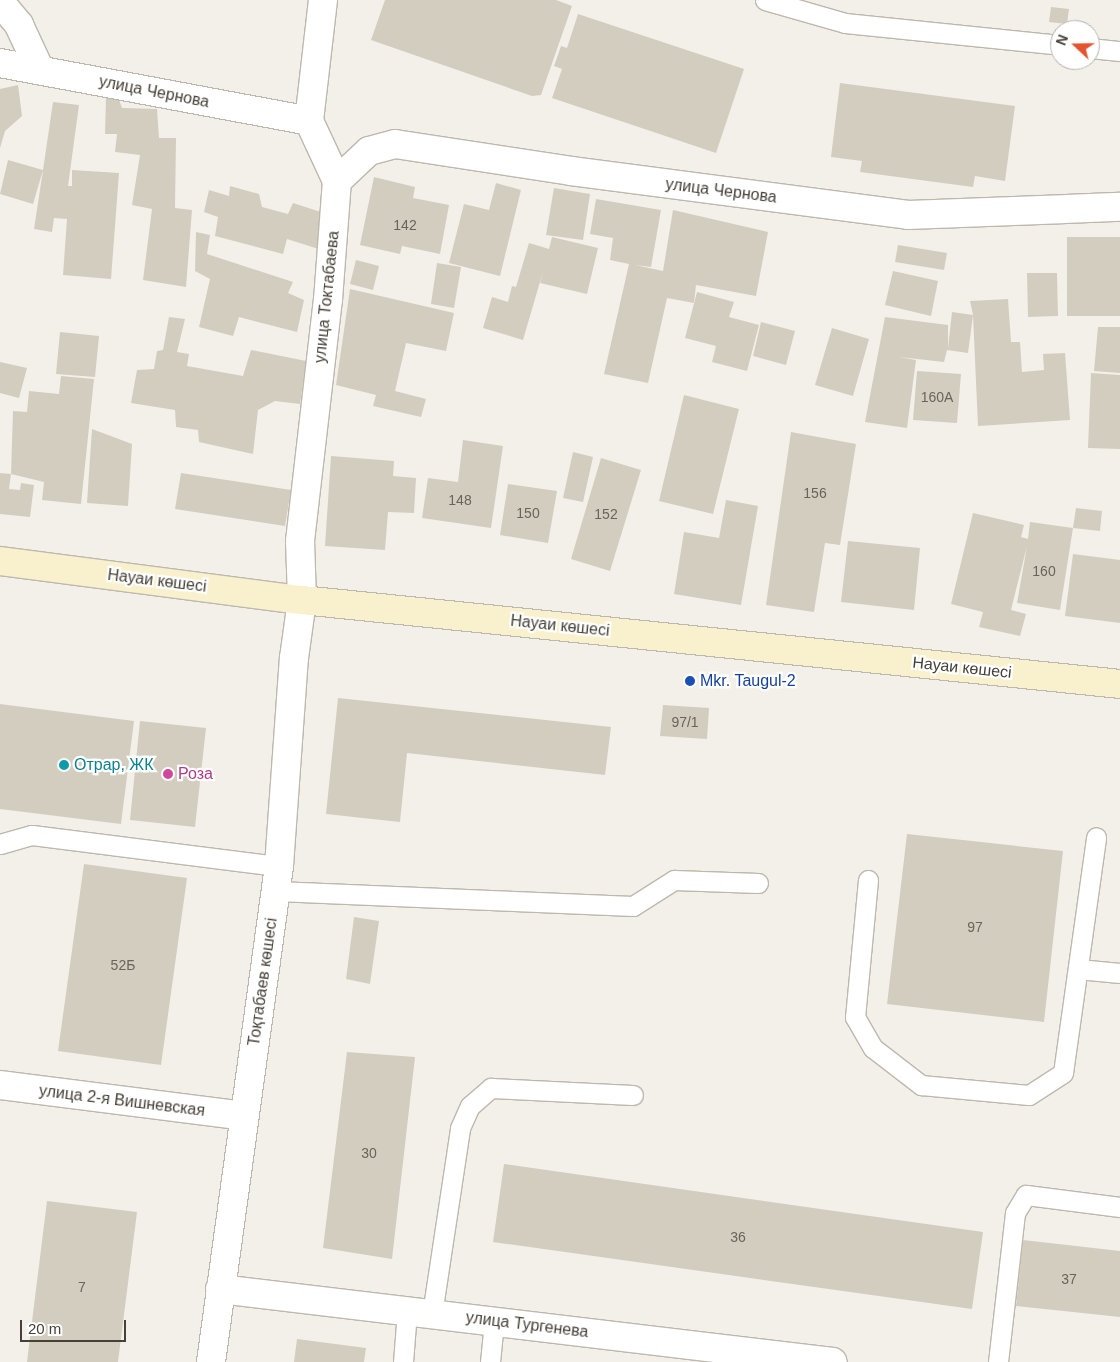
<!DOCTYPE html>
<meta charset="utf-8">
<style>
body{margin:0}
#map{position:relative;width:1120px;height:1362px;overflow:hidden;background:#f3f0e9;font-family:Arial,sans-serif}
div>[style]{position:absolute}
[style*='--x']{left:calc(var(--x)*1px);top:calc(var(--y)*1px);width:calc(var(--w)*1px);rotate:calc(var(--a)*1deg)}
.building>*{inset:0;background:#d3cdc0}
.roads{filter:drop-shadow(1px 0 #bdb8ad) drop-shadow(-1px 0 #bdb8ad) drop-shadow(0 1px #bdb8ad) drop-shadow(0 -1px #bdb8ad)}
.lane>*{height:19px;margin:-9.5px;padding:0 9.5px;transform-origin:9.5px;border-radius:9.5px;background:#fff}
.street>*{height:28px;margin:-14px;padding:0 14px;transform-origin:14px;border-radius:14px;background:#fff}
.secondary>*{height:28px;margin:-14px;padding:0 14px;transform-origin:14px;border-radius:14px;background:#f9f1cd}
.dots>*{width:14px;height:14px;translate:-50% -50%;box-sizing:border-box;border:2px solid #fff;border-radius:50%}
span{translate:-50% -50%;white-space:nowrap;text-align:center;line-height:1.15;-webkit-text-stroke:4.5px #fff;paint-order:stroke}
.number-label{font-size:14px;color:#69645a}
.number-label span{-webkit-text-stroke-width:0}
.street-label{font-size:16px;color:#464138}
.transit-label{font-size:16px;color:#164399}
.left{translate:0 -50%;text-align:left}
.culture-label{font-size:16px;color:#0d838f}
.hotel-label{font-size:16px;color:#b23c85}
.north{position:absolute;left:1050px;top:20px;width:50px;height:50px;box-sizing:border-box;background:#fff;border:1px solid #b5b3af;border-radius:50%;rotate:291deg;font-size:14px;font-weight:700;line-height:20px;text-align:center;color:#464138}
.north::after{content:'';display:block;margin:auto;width:18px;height:22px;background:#e35530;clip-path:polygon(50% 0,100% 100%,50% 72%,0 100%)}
.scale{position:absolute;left:20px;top:1320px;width:106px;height:22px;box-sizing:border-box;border:2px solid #464138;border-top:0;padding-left:6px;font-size:15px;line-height:18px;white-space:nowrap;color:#464138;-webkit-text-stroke:4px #fff;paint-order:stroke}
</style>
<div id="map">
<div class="building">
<div style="clip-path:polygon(385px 0,556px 0,572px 6px,541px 95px,532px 96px,371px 40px)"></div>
<div style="clip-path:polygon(1051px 7px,1069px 9px,1067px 24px,1049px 22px)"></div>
<div style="clip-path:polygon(578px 14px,744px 69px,716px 153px,552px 98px,562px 69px,554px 66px,561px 46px,567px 48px)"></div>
<div style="clip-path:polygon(840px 83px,1015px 106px,1005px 181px,975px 176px,973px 187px,860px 172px,862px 161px,831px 157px)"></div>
<div style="clip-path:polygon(18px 85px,22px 116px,5px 131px,0 148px,0 89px)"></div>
<div style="clip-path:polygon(106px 97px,118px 97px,122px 108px,157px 109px,159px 138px,176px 138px,175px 208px,192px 210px,186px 287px,143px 280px,152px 209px,132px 205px,140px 155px,115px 152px,117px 134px,105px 134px)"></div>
<div style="clip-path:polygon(53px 102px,79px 105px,68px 186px,72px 186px,72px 170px,119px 173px,111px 279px,63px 275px,67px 219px,54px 218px,52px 232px,34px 229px,43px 170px,33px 204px,0 194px,8px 160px,43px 170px)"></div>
<div style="clip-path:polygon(374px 177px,415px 187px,413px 198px,449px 205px,440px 254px,402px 246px,400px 254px,360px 245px)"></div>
<div style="clip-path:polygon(496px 183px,521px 190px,500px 276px,449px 263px,464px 204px,489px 210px)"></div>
<div style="clip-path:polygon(230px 186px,259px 194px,262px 207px,288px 214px,293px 203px,327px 214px,325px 251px,287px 239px,283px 254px,215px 236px,218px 217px,204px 212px,209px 190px,229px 196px)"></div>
<div style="clip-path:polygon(554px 188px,590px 194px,583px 240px,546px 235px)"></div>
<div style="clip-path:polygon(596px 199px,661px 210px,651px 267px,635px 265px,663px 271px,673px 210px,768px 232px,756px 296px,696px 285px,694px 303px,667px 298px,648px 383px,604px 374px,629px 264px,610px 260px,613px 238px,590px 234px)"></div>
<div style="clip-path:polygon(196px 232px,210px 235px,207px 254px,293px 282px,288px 293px,304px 300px,297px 332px,239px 317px,233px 336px,199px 327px,210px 279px,195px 271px)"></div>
<div style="clip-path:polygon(552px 237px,598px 248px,587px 294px,540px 283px,544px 268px,523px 340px,483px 328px,492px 297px,508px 302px,512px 286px,516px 287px,529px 243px,549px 249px)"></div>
<div style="clip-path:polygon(1067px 237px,1120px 237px,1120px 316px,1067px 316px)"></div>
<div style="clip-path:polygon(898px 245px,947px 253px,944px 270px,895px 262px)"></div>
<div style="clip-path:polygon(356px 260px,379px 266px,373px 290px,350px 284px)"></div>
<div style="clip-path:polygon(437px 263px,461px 267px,454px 308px,431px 304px)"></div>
<div style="clip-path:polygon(893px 271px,938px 281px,931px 316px,885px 305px)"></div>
<div style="clip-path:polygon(1027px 273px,1057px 273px,1058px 316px,1028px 317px)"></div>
<div style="clip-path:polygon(350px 289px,454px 313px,446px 351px,406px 343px,395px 391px,426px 399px,421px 417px,373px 406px,376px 395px,336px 385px)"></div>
<div style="clip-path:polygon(697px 292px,734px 302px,729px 317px,759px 325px,747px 371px,712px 362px,716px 346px,685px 338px)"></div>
<div style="clip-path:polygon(1008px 299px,1011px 342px,1020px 342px,1022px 372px,1044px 370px,1043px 354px,1065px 353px,1070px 420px,978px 426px,973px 315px,968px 353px,947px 350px,944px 362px,899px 357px,916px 360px,907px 428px,865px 422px,885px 317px,948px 325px,948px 348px,952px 312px,973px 315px,970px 301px)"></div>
<div style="clip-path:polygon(169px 317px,185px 319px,177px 352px,189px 354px,187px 366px,243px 376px,251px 350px,306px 361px,300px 404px,275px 401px,258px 410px,253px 454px,199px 442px,198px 430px,176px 427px,175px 410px,131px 403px,137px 370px,154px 369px,157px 351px,163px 350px)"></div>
<div style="clip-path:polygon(761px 322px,795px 331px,786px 365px,753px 356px)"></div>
<div style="clip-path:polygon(1098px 327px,1120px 327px,1120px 373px,1094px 371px)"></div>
<div style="clip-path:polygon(832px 328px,869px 339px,853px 396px,815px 385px)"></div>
<div style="clip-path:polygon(60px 332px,99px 336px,95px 377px,56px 374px)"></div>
<div style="clip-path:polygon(0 362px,27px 368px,19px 398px,0 393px)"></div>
<div style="clip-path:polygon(917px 371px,961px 374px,957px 423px,913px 420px)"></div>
<div style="clip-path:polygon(1091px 373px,1120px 375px,1120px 449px,1088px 448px)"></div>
<div style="clip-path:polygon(61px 376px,94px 379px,81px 504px,42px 500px,44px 482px,11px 474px,13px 411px,27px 412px,29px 391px,59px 394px)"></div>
<div style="clip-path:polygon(684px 395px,739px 409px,713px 514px,659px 501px)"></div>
<div style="clip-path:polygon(92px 429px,132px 444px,128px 506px,87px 503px)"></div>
<div style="clip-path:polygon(791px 432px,856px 444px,840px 545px,825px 543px,814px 612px,766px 605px)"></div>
<div style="clip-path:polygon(463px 440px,503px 446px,491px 528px,422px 518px,428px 478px,458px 482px)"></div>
<div style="clip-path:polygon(573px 452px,593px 457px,583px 502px,563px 498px)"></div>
<div style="clip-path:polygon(331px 456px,394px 461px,393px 476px,416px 478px,414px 513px,388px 512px,385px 550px,325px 546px)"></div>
<div style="clip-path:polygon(601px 458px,641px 470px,610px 571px,571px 559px)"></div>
<div style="clip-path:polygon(0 473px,11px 474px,9px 489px,20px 490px,21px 483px,34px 485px,30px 517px,0 514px)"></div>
<div style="clip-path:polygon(181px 473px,291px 490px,285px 526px,175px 509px)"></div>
<div style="clip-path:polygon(508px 484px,557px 491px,548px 543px,500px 535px)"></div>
<div style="clip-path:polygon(726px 500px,758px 506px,741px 605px,674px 594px,684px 532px,719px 538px)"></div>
<div style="clip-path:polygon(1076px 508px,1102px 511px,1100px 531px,1073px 528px)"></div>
<div style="clip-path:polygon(973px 513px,1024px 525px,1021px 537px,1028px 539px,1030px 522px,1073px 528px,1060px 610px,1017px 603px,1027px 546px,1011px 610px,1026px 614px,1020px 636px,979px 627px,983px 612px,951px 604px)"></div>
<div style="clip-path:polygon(848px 541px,920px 548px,914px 610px,841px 602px)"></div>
<div style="clip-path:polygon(1073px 554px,1120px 560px,1120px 623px,1065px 616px)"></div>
<div style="clip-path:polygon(338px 698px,611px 727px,605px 775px,407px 753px,400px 822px,326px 814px)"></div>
<div style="clip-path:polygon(0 704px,134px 721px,121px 824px,0 809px)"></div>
<div style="clip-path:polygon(663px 705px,709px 708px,707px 739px,660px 736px)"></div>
<div style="clip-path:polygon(140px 721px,206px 728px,195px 827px,130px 820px)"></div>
<div style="clip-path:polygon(907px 834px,1063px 851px,1044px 1022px,887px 1004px)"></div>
<div style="clip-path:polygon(84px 864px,187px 878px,161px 1065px,58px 1051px)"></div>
<div style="clip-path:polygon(354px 917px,379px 921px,370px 984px,346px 979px)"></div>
<div style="clip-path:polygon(347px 1052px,415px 1057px,392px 1259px,323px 1248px)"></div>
<div style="clip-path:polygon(504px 1164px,983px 1232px,972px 1309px,493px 1242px)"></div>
<div style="clip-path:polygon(47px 1201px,137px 1212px,118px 1362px,27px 1362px)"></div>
<div style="clip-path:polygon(1023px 1240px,1120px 1251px,1120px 1317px,1016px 1306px)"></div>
<div style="clip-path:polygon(297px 1339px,366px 1348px,364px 1362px,294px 1362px)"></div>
</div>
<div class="roads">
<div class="lane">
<div style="--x:765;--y:0;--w:83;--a:16"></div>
<div style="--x:845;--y:23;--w:216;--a:5.8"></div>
<div style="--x:1090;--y:48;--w:30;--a:6"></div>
<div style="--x:0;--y:844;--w:33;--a:-16"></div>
<div style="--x:32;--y:835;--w:249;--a:7.2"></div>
<div style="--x:868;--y:880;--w:138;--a:95.4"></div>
<div style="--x:855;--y:1017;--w:36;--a:60"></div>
<div style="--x:873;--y:1048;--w:61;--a:37.6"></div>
<div style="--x:921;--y:1085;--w:108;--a:5.3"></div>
<div style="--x:1029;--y:1095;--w:40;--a:-32.9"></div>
<div style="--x:1063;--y:1073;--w:238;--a:-82"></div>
<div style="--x:276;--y:891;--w:357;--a:2.4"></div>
<div style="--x:633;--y:906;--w:49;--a:-32.4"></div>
<div style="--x:674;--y:880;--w:84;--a:2"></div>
<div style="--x:1078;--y:969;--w:42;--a:5.4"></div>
<div style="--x:432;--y:1314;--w:188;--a:-81.4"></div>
<div style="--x:460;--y:1128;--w:24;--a:-66"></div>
<div style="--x:470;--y:1106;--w:28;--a:-41"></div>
<div style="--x:491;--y:1088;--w:142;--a:2.8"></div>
<div style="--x:403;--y:1362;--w:51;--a:-85.5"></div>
<div style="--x:490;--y:1362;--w:40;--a:-84.3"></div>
<div style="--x:998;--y:1362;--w:150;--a:-83.5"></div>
<div style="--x:1015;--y:1213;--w:21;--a:-59"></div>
<div style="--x:1026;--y:1195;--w:95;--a:7.3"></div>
</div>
<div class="street">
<div style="--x:0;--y:2;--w:30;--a:50"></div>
<div style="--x:19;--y:25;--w:50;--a:65"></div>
<div style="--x:0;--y:63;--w:314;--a:10.6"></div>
<div style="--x:337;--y:181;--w:44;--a:-43.2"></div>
<div style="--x:369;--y:151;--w:27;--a:-15"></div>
<div style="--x:395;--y:144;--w:178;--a:8.7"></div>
<div style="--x:571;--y:171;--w:340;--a:7.4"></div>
<div style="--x:908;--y:215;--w:212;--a:-2.2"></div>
<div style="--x:0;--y:1085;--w:246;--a:7.2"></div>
<div style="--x:220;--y:1289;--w:617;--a:6.79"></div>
<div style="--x:211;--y:1362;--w:501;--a:-82.19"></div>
<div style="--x:279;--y:866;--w:209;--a:-85.9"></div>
<div style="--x:294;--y:658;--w:59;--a:-82.1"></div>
<div style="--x:302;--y:600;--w:59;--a:-91.9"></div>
<div style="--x:300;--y:541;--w:243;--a:-83.4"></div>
<div style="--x:328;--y:300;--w:119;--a:-85.7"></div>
<div style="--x:337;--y:181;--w:66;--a:-115"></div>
<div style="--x:309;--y:121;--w:122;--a:-83.4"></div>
</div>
<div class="secondary">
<div style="--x:0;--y:561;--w:305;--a:7.4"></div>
<div style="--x:302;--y:600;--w:822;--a:5.86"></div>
</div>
</div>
<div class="dots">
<div style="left:690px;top:681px;background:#1a4fb4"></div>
<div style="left:64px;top:765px;background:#0f9aa8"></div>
<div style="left:168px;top:774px;background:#d1479c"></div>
</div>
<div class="number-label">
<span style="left:405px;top:225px">142</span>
<span style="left:937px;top:397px">160А</span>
<span style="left:815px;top:493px">156</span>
<span style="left:460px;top:500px">148</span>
<span style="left:528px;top:513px">150</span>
<span style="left:606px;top:514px">152</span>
<span style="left:1044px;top:571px">160</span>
<span style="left:685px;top:722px">97/1</span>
<span style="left:975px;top:927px">97</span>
<span style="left:123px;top:965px">52Б</span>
<span style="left:369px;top:1153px">30</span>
<span style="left:738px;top:1237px">36</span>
<span style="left:1069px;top:1279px">37</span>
<span style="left:82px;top:1287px">7</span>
</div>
<div class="street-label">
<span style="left:154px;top:92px;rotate:11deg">улица Чернова</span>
<span style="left:721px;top:191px;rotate:7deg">улица Чернова</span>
<span style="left:327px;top:297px;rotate:-84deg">улица Токтабаева</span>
<span style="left:157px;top:581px;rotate:7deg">Науаи көшесі</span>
<span style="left:560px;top:626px;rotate:6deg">Науаи көшесі</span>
<span style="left:962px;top:668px;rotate:6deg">Науаи көшесі</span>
<span style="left:263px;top:982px;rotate:-82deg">Тоқтабаев көшесі</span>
<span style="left:122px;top:1101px;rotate:7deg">улица 2-я Вишневская</span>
<span style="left:527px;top:1325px;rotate:7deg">улица Тургенева</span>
</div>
<div class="transit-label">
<span class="left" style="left:700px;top:681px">Mkr. Taugul-2</span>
</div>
<div class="culture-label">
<span class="left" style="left:74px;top:765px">Отрар, ЖК</span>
</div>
<div class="hotel-label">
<span class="left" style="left:178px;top:774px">Роза</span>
</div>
<div class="north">N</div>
<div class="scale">20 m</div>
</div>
